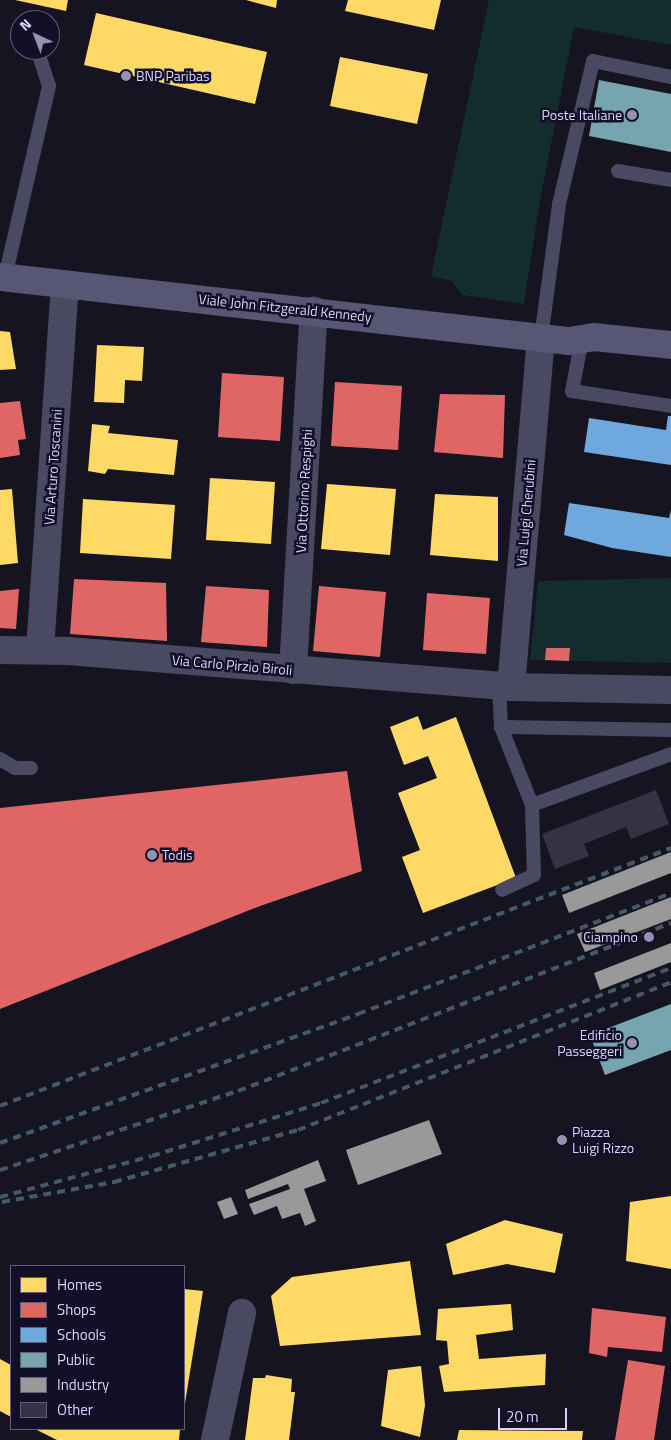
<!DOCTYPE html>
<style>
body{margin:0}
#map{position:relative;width:671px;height:1440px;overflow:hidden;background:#161421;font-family:"Titillium Web",sans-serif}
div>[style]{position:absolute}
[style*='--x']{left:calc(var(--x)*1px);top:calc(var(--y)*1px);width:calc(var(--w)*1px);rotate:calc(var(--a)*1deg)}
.green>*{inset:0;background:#132c2d}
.homes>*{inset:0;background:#ffd966}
.shops>*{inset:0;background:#e06666}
.schools>*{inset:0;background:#6fa8dc}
.public>*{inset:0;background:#76a5af}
.industry>*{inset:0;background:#999}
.building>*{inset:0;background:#343243}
.lane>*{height:14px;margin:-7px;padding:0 7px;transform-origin:7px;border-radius:7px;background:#4a4962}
.street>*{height:28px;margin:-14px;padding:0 14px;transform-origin:14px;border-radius:14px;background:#4a4962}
.secondary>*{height:28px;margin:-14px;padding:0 14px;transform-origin:14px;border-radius:14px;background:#575674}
.rail>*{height:4px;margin-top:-2px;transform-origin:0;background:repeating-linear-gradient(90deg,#43596b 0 8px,transparent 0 14px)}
.dots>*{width:14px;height:14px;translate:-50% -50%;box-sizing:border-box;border:2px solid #130f26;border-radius:50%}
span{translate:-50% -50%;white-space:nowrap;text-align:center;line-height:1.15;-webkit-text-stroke:5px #130f26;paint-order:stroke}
.poi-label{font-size:14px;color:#d9d4ff}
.left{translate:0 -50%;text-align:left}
.right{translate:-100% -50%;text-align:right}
.street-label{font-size:14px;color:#d9d4ff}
.legend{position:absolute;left:10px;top:1265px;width:175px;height:165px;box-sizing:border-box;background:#130f26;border:1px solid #625e7d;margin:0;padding:6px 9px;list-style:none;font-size:15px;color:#d9d4ff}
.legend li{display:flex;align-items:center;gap:10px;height:25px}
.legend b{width:25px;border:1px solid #625e7d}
.north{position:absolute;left:10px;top:10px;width:50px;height:50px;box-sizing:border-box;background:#130f26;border:1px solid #625e7d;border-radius:50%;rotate:317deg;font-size:14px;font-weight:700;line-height:20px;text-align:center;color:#d9d4ff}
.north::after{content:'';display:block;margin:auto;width:18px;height:22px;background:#9591b1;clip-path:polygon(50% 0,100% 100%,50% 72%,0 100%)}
.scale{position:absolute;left:498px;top:1408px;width:69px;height:22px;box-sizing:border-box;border:2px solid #d9d4ff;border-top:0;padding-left:6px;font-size:15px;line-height:18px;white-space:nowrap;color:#d9d4ff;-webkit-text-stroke:4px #130f26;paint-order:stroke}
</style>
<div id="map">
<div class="green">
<div style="clip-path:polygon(489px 0,671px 0,671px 45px,574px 27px,540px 200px,524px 304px,463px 295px,451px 281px,431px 276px)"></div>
<div style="clip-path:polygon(671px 578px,671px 663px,530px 660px,538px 581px)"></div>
</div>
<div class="homes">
<div style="clip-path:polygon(15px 0,68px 0,66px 11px)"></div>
<div style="clip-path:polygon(246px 0,277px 0,276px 8px)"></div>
<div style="clip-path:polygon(348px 0,441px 0,434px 30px,345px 11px)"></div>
<div style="clip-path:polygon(96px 13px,267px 52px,255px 104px,84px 65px)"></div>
<div style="clip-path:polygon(340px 57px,428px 74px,417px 124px,330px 106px)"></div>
<div style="clip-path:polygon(0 331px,10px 332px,16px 369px,0 370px)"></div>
<div style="clip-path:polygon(97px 345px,144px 347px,142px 381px,125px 380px,124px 403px,94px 402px)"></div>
<div style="clip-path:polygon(92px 424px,110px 426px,108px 433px,178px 440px,174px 475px,108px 469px,105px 474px,88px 471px)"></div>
<div style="clip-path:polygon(210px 478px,275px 482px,271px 544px,206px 540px)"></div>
<div style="clip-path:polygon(327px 484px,396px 489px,390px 555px,321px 549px)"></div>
<div style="clip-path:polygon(12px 489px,18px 563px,0 565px,0 490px)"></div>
<div style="clip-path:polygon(435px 494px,498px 497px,498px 561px,430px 555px)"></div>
<div style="clip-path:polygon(83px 499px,175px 505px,171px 559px,80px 553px)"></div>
<div style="clip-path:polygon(418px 716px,423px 730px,456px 717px,516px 878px,423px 913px,402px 857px,420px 850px,398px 793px,437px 778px,428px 756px,404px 765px,390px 727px)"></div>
<div style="clip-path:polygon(671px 1196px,671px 1269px,626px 1261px,630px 1202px)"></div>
<div style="clip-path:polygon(505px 1220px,563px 1234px,555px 1273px,507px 1264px,453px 1275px,446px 1244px)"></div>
<div style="clip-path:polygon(410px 1261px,421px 1335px,280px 1346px,271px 1296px,292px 1277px)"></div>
<div style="clip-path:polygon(184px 1289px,203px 1291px,185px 1403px,184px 1403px)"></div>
<div style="clip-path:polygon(511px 1304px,513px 1330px,476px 1335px,479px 1359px,546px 1354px,545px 1385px,444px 1392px,439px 1366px,449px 1364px,447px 1341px,436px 1340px,438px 1309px)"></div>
<div style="clip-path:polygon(0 1359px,11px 1365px,11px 1417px,0 1411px)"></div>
<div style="clip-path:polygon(421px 1366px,425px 1405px,420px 1437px,381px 1426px,388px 1370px)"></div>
<div style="clip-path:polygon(266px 1375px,292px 1379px,291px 1392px,295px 1392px,289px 1440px,245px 1440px,253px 1378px,265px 1378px)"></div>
<div style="clip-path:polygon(35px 1429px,180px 1429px,179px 1440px,57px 1440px)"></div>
<div style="clip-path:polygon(459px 1430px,583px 1431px,582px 1440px,457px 1440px)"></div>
</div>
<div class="shops">
<div style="clip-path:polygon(222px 373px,284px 377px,280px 441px,218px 437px)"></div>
<div style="clip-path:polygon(335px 382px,402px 386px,398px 450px,331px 446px)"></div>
<div style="clip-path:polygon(440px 394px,505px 395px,503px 458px,434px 452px)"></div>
<div style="clip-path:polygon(20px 401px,26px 439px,18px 440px,20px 455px,0 458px,0 403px)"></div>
<div style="clip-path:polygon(74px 579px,166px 583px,167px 641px,70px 634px)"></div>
<div style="clip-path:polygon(206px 586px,269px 590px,267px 647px,201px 642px)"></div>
<div style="clip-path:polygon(319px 586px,386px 592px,380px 657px,313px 651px)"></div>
<div style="clip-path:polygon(19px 589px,16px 629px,0 628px,0 591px)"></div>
<div style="clip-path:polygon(427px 593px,490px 598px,486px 654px,423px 650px)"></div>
<div style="clip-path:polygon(546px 648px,570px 648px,569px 661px,545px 660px)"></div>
<div style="clip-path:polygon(347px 771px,362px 871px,260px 906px,0 1009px,0 808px)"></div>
<div style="clip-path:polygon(592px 1308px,666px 1317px,662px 1352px,608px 1347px,607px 1357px,589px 1353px)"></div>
<div style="clip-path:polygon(628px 1360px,665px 1366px,654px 1440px,615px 1440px)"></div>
</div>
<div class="schools">
<div style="clip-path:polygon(668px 416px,671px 416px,671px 465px,584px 452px,589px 418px,666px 430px)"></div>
<div style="clip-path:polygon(569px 503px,669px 518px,671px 510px,671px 557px,612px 548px,564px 535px)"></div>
</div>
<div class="public">
<div style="clip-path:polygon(599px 80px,671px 94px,671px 152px,589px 136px)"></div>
<div style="clip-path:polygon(671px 1004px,671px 1050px,605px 1075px,590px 1035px)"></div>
</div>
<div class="industry">
<div style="clip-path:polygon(671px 852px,671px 873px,569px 913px,562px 895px)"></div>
<div style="clip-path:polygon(671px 897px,671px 919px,585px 952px,577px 934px)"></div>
<div style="clip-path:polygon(671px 943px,671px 962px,600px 990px,594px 973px)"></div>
<div style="clip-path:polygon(429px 1120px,442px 1154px,358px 1185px,346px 1150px)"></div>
<div style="clip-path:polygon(318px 1160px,326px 1181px,304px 1189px,316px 1221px,305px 1226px,300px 1213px,282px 1219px,277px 1206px,254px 1215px,249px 1204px,290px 1189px,288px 1184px,248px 1199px,245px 1190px)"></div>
<div style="clip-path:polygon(231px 1197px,238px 1214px,224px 1219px,217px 1202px)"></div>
</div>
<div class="building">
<div style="clip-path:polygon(656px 790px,669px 824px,631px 839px,626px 827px,584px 844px,589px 856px,555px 869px,542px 834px)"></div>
</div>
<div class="lane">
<div style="--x:618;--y:171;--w:54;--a:9.6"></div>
<div style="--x:5;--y:277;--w:196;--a:-77"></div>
<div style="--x:49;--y:86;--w:38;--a:-108"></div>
<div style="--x:541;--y:338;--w:135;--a:-82.3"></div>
<div style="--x:559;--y:204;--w:147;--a:-76.6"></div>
<div style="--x:593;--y:61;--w:80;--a:11.6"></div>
<div style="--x:580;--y:349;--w:43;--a:100.8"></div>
<div style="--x:572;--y:391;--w:100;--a:8.6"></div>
<div style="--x:499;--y:686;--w:41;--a:87.2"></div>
<div style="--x:501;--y:727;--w:84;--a:68.3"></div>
<div style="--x:532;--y:805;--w:70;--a:88.4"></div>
<div style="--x:534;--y:875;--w:35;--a:155"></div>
<div style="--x:501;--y:727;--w:170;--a:1"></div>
<div style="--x:0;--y:759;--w:17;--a:31"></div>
<div style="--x:15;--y:768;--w:16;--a:0"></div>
<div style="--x:532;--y:805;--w:148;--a:-20.1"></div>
</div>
<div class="street">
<div style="--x:0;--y:650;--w:68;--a:0.8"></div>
<div style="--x:68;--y:651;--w:444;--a:4.6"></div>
<div style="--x:511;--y:687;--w:160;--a:1.1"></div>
<div style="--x:40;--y:650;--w:366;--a:-86.1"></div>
<div style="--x:293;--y:670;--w:360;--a:-86.7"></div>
<div style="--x:511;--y:687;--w:350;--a:-85.1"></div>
<div style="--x:215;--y:1440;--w:130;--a:-78"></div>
</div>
<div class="secondary">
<div style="--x:0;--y:277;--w:573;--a:6.42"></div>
<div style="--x:569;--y:341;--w:25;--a:-9"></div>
<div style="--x:594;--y:337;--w:77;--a:5.9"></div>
</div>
<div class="rail">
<div style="--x:0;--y:1106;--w:719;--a:-21.03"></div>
<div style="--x:0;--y:1143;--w:381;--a:-19.8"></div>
<div style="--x:358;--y:1014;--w:336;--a:-21.1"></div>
<div style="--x:0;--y:1170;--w:251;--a:-18.4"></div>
<div style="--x:238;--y:1091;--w:464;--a:-21.2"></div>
<div style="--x:0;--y:1197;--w:157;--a:-15.1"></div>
<div style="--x:152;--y:1156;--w:177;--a:-17.4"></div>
<div style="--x:321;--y:1103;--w:375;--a:-21.1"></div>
<div style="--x:2;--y:1202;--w:114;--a:-10.1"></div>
<div style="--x:114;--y:1182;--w:191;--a:-15.8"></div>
<div style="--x:298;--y:1130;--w:401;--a:-21.6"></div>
</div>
<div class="dots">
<div style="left:126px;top:76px;background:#9591b1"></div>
<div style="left:632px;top:115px;background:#9591b1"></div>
<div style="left:152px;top:855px;background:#9591b1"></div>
<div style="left:649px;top:937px;background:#9591b1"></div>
<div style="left:632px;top:1043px;background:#9591b1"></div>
<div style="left:562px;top:1140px;background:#9591b1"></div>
</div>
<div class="poi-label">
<span class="left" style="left:136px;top:76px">BNP Paribas</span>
<span class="right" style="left:622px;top:115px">Poste Italiane</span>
<span class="left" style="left:162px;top:855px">Todis</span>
<span class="right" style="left:638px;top:937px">Ciampino</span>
<span class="right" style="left:622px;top:1043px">Edificio<br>Passeggeri</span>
<span class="left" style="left:572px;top:1140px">Piazza<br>Luigi Rizzo</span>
</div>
<div class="street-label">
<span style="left:285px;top:308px;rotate:6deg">Viale John Fitzgerald Kennedy</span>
<span style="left:53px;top:467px;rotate:-86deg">Via Arturo Toscanini</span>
<span style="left:304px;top:491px;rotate:-87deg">Via Ottorino Respighi</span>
<span style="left:526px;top:513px;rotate:-85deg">Via Luigi Cherubini</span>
<span style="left:232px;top:665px;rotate:5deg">Via Carlo Pirzio Biroli</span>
</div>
<ul class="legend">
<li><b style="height:14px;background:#ffd966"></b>Homes</li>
<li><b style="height:14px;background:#e06666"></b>Shops</li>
<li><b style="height:14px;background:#6fa8dc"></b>Schools</li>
<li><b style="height:14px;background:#76a5af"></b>Public</li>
<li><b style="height:14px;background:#999"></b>Industry</li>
<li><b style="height:14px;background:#343243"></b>Other</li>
</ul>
<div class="north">N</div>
<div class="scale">20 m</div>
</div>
